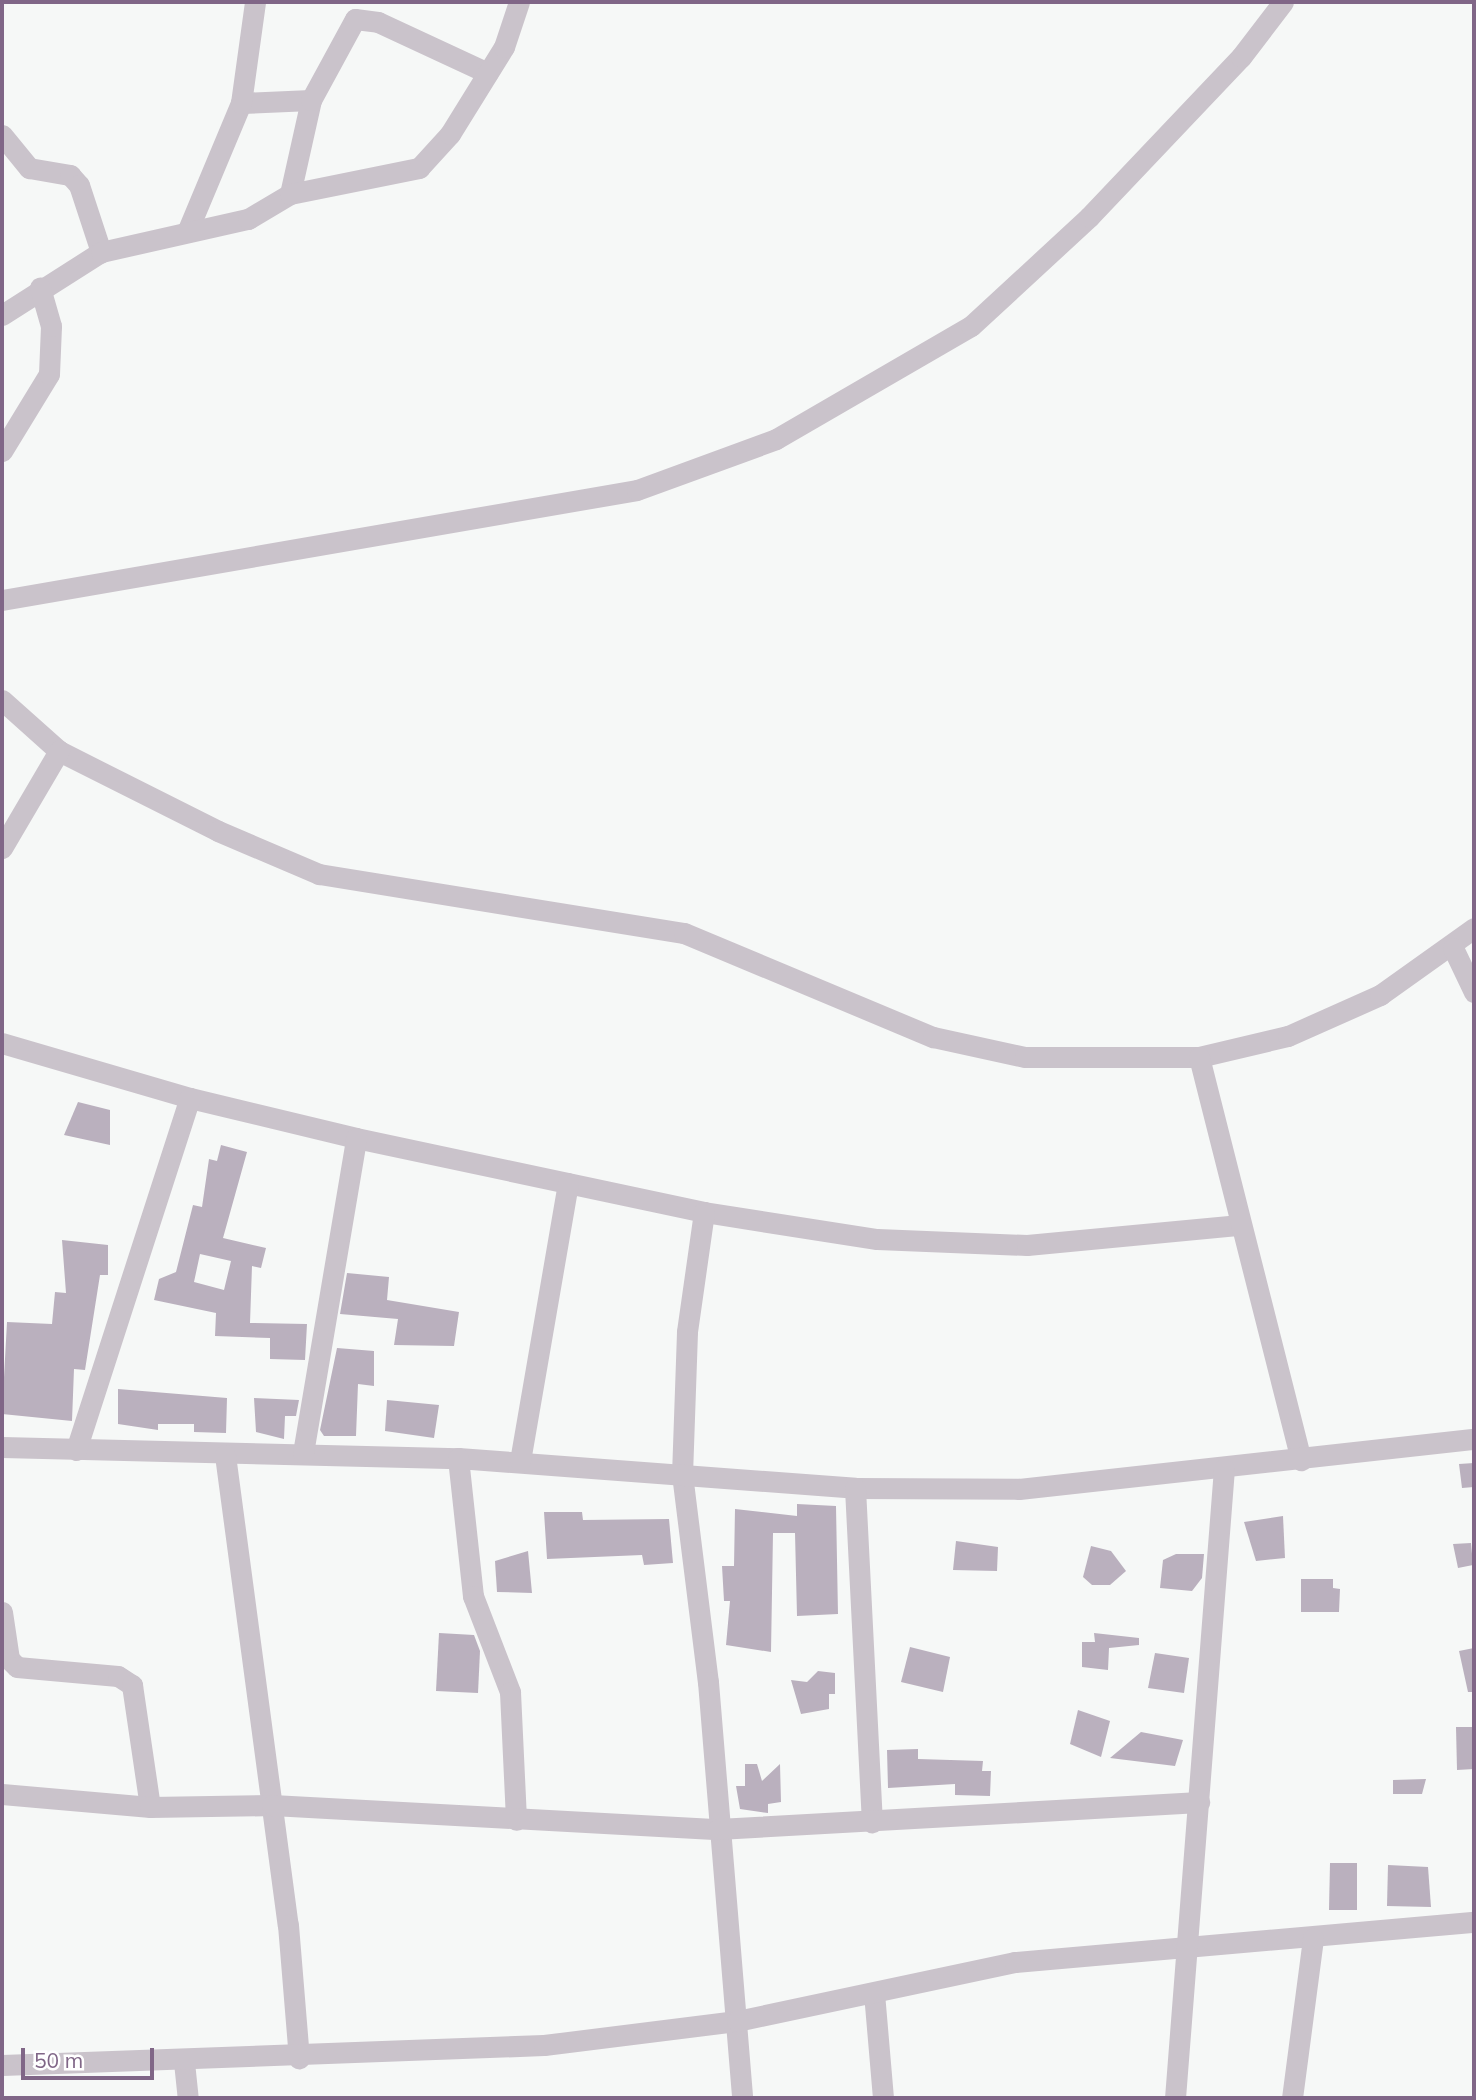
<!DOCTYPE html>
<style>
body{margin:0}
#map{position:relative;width:1476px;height:2100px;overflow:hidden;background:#f6f8f7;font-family:Mulish,sans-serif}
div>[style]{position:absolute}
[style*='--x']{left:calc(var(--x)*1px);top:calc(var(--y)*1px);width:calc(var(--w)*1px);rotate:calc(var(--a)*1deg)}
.building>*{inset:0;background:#bab0be}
.minor>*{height:21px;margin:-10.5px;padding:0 10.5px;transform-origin:10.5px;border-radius:10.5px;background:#cac3cb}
span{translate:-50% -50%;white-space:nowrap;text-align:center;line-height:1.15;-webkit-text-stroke:7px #fff;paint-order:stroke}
.frame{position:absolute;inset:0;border:4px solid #806687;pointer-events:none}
.scale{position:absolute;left:21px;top:2048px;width:133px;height:32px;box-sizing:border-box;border:4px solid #806687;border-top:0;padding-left:9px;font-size:21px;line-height:24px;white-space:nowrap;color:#806687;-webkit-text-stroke:5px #fff;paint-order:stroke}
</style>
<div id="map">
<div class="building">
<div style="clip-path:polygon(78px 1102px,110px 1110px,110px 1145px,64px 1135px)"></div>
<div style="clip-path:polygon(evenodd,221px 1145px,247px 1152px,223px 1238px,266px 1248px,261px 1268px,252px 1266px,250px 1323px,307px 1324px,305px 1360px,270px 1359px,270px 1338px,215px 1336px,216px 1313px,154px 1300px,159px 1279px,176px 1272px,193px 1205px,202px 1207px,209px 1159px,217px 1161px,221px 1145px,200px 1254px,231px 1261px,224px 1290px,194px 1282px,200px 1254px)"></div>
<div style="clip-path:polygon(62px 1240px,108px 1245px,108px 1275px,100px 1275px,85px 1370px,74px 1369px,72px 1421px,2px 1414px,7px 1322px,52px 1324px,55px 1292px,66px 1293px)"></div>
<div style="clip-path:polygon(347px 1273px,389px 1277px,387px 1300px,459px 1312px,454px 1346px,394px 1345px,398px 1319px,340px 1314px)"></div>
<div style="clip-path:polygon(337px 1348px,374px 1351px,374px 1386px,358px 1384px,356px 1436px,324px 1436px,320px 1430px)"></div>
<div style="clip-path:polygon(118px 1389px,227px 1398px,226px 1433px,194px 1432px,194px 1424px,158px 1424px,158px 1430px,118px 1424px)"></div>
<div style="clip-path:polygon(254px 1398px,299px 1400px,296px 1416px,285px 1416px,284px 1439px,256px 1432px)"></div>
<div style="clip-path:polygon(387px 1400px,439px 1405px,434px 1438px,385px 1431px)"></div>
<div style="clip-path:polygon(1474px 1463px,1474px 1487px,1462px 1488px,1459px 1464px)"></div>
<div style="clip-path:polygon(797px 1504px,836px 1506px,838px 1614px,797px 1616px,795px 1533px,773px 1533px,771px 1652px,726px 1645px,730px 1601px,724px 1601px,722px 1566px,734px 1566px,735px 1509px,797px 1516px)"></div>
<div style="clip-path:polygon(544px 1512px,582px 1512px,583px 1520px,669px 1519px,673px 1563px,644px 1565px,642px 1555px,547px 1559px)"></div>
<div style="clip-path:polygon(1283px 1516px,1285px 1558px,1256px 1561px,1244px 1522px)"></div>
<div style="clip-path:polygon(956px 1541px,998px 1547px,997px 1571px,953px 1570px)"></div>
<div style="clip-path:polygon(1471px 1543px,1473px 1565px,1458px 1568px,1453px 1544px)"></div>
<div style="clip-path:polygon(1091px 1546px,1111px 1551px,1126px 1571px,1110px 1585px,1092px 1585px,1083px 1577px)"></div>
<div style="clip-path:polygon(528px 1551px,532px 1593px,497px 1592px,495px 1561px)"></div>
<div style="clip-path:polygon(1176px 1554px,1204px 1554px,1202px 1578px,1192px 1591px,1160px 1588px,1163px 1560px)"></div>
<div style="clip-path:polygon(1301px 1579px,1333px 1579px,1333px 1588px,1340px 1589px,1339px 1612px,1301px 1612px)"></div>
<div style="clip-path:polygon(439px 1633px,474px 1635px,480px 1651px,478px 1693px,436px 1691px)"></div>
<div style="clip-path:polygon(1094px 1633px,1139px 1638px,1139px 1645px,1109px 1648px,1108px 1670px,1082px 1667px,1082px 1642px,1095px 1642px)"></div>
<div style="clip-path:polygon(910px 1647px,950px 1657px,943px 1692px,901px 1682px)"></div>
<div style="clip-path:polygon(1474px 1648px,1474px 1692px,1468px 1692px,1459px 1651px)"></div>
<div style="clip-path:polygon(1155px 1653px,1189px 1658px,1184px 1693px,1148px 1688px)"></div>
<div style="clip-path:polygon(818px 1671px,835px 1673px,835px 1694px,829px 1694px,829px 1709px,801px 1714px,791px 1680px,807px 1682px)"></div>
<div style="clip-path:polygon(1078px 1710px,1110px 1721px,1101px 1757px,1070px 1744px)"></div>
<div style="clip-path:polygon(1456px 1727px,1473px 1727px,1474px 1769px,1457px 1770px)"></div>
<div style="clip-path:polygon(1141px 1732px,1183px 1740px,1175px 1766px,1110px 1758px)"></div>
<div style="clip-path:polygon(918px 1749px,918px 1759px,983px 1761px,982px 1771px,991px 1771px,990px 1796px,955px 1795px,955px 1784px,888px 1788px,887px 1750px)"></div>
<div style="clip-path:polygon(745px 1764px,757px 1764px,762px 1781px,780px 1764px,781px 1802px,768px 1804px,768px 1813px,740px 1809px,736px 1786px,745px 1786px)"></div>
<div style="clip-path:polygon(1426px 1779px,1422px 1794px,1393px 1794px,1393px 1780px)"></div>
<div style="clip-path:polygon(1330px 1863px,1357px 1863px,1357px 1910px,1329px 1910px)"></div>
<div style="clip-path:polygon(1388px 1865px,1428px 1867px,1431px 1907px,1387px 1906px)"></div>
</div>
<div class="minor">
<div style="--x:241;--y:103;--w:70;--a:-2.5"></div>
<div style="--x:2;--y:135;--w:43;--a:50.7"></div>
<div style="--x:29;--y:168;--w:42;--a:9.7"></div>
<div style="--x:70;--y:175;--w:13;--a:48"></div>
<div style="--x:79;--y:185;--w:71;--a:71.8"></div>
<div style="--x:290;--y:194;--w:96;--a:-77.4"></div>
<div style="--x:311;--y:100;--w:92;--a:-61.5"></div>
<div style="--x:355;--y:19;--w:23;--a:7"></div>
<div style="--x:378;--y:22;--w:121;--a:24.9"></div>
<div style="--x:187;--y:232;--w:140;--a:-67.3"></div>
<div style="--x:241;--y:103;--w:102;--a:-82.1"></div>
<div style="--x:2;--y:315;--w:117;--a:-32.5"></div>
<div style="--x:101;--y:252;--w:151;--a:-12.7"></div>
<div style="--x:248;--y:219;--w:49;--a:-30.8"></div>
<div style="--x:290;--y:194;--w:132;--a:-11.4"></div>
<div style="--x:419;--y:168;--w:46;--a:-47.6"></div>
<div style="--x:450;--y:134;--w:102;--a:-58.2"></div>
<div style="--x:504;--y:47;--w:47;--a:-71.6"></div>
<div style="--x:2;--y:451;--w:90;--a:-58.6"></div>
<div style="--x:49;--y:374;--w:48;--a:-87.6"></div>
<div style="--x:51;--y:326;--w:40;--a:-106"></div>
<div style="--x:2;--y:600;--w:644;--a:-9.83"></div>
<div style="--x:637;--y:490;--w:148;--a:-20.1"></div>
<div style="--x:776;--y:439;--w:225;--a:-30.1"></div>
<div style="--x:971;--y:326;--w:161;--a:-42.7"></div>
<div style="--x:1089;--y:217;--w:221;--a:-46.5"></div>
<div style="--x:1241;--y:57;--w:69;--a:-52.6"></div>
<div style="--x:2;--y:700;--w:76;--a:41.8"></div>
<div style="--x:59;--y:751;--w:178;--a:26.7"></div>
<div style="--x:218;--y:831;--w:110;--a:23.1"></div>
<div style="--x:319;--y:874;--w:370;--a:9.2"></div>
<div style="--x:684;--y:933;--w:270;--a:22.7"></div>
<div style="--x:933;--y:1037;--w:94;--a:12.3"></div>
<div style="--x:1025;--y:1057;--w:174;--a:0"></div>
<div style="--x:1199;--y:1057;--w:91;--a:-13.3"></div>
<div style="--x:1288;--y:1036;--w:101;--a:-24"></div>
<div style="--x:1380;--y:995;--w:115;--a:-35.5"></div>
<div style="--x:2;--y:848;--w:113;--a:-59.6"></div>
<div style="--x:1453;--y:948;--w:49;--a:64.5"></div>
<div style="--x:2;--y:1043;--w:196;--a:16.3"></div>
<div style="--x:190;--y:1098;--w:171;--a:13.5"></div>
<div style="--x:356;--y:1138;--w:356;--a:12"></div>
<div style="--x:704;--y:1212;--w:175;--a:8.9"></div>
<div style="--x:877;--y:1239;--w:150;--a:2.3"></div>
<div style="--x:1027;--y:1245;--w:211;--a:-5.4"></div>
<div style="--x:1199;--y:1057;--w:416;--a:75.8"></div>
<div style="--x:704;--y:1212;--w:121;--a:98.1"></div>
<div style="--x:687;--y:1332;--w:142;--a:92"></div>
<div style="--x:682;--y:1474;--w:210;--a:82.9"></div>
<div style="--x:708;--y:1682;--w:417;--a:85.3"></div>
<div style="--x:2;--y:1447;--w:456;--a:1.4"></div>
<div style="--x:458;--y:1458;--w:398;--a:4.3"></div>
<div style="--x:855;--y:1488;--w:164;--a:0.3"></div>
<div style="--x:1019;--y:1489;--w:458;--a:-6.3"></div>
<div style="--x:76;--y:1450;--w:370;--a:-72.1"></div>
<div style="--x:303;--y:1453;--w:319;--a:-80.4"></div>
<div style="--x:225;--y:1455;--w:474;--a:82.4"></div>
<div style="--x:288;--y:1925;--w:134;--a:85.3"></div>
<div style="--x:458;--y:1458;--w:139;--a:83.8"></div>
<div style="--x:473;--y:1596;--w:103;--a:68.9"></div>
<div style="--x:510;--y:1692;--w:128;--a:87.3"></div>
<div style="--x:520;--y:1461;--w:282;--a:-80.2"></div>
<div style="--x:855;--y:1488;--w:335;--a:87.1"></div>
<div style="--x:2;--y:1612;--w:48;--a:81.5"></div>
<div style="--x:9;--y:1659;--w:11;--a:45"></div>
<div style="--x:17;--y:1667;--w:101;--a:5.1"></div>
<div style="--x:118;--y:1676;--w:17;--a:33"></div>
<div style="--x:132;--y:1685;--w:123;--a:81.6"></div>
<div style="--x:2;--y:1794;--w:149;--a:5"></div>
<div style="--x:150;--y:1807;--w:122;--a:-0.9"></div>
<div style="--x:272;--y:1805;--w:447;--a:3.1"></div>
<div style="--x:718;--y:1829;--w:482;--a:-3.2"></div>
<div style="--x:874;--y:1993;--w:105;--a:85.1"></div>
<div style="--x:184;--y:2062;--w:36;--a:84"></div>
<div style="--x:2;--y:2065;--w:542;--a:-2.11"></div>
<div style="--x:544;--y:2045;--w:194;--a:-7.1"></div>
<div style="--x:737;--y:2021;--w:284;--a:-12"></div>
<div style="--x:1015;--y:1962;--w:461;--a:-5"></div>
<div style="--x:1175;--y:2098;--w:631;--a:-85.55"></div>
<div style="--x:1292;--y:2098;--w:161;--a:-82.5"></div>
</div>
<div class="frame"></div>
<div class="scale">50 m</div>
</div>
